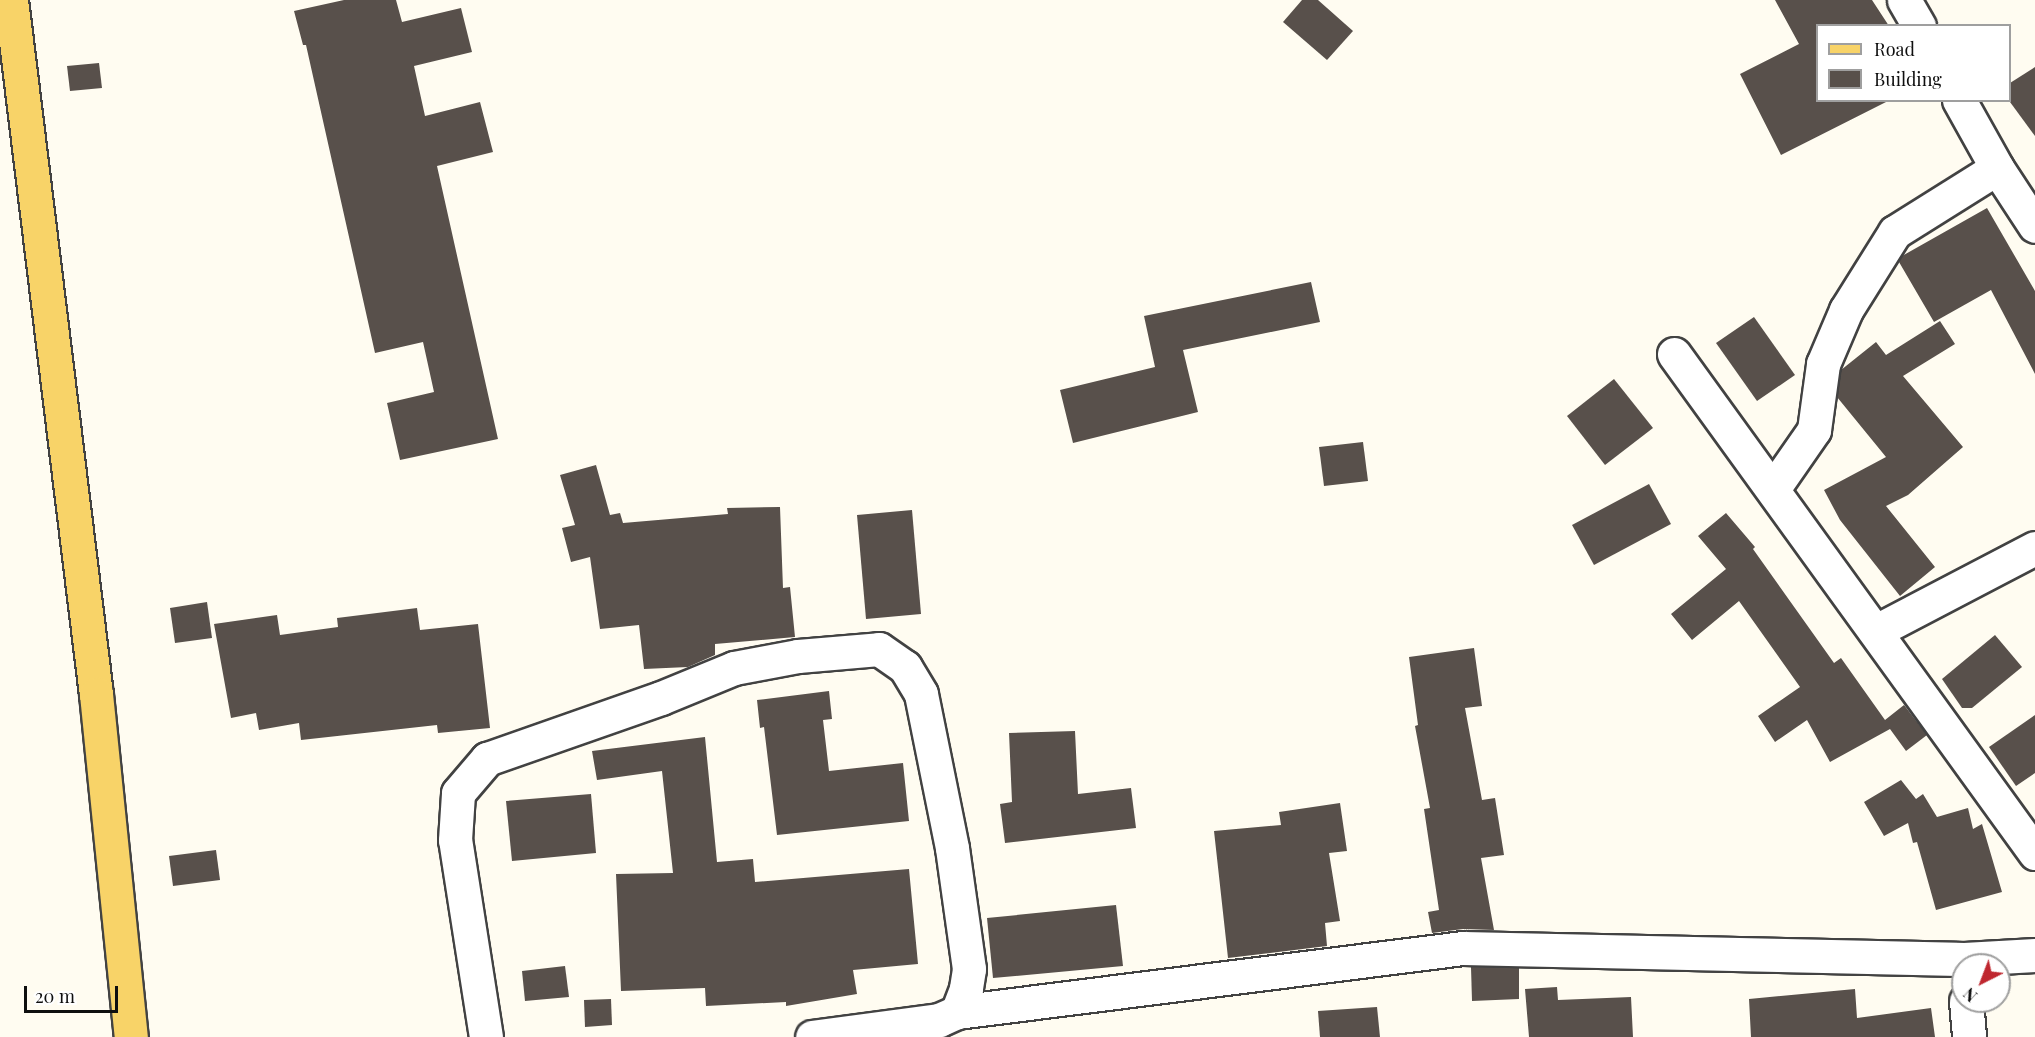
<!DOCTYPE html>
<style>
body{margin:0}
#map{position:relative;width:2035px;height:1037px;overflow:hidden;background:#fffcf1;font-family:"Playfair Display",serif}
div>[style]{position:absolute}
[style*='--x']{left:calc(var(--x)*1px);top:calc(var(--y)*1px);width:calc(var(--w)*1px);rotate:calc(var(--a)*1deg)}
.building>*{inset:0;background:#58504b}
.roads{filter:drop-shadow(2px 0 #424242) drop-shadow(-2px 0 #424242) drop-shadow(0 2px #424242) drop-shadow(0 -2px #424242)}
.minor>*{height:33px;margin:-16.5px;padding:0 16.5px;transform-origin:16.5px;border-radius:16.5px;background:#fff}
.major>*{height:33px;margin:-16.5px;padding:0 16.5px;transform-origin:16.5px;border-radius:16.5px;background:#f8d368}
span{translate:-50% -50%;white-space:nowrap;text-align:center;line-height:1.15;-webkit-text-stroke:6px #fff;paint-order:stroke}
.legend{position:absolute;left:1816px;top:24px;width:195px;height:78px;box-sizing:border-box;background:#fff;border:2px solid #9f9f9f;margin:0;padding:8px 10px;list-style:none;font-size:18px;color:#0f0f0f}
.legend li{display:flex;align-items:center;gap:12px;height:30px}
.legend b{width:30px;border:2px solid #9f9f9f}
.north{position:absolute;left:1951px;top:953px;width:60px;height:60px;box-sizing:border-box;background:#fff;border:2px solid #9f9f9f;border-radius:50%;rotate:222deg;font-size:16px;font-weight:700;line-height:24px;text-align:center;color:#0f0f0f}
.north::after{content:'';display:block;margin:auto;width:21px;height:27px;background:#bf272f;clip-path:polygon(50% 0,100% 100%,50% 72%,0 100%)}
.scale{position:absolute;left:24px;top:986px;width:94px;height:27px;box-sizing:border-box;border:3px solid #0f0f0f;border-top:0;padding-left:8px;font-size:18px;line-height:21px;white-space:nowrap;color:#0f0f0f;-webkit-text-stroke:4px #fff;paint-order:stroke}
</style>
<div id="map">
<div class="building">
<div style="clip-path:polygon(344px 0,396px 0,402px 22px,461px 8px,472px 52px,414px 66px,425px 116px,480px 102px,493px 152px,437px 166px,498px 439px,400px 460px,387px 403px,434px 392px,423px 342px,375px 353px,306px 45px,303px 45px,294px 11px)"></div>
<div style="clip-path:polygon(1302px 0,1318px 0,1353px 31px,1327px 60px,1283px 22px)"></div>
<div style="clip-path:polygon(1775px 0,1872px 0,1889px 26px,1818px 26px,1818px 100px,1890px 100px,1781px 155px,1740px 74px,1799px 44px)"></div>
<div style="clip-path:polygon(99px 63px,102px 88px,70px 91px,67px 66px)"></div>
<div style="clip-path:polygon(2035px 67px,2035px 136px,2010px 102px,2010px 83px)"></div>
<div style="clip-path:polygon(1987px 208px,2035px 291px,2035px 374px,1991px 290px,1934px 322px,1899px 262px,1902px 256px)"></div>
<div style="clip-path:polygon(1311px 282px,1320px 322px,1183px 350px,1198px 412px,1073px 443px,1060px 390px,1155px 367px,1144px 316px)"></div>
<div style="clip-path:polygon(1754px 317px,1795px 375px,1757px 401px,1716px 343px)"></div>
<div style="clip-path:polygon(1940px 321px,1955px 344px,1903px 376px,1963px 447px,1908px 495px,1886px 506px,1935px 567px,1900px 596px,1840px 520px,1824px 490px,1886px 457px,1837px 397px,1841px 370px,1876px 342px,1886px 355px)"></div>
<div style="clip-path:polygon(1614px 379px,1653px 428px,1605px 465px,1567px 416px)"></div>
<div style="clip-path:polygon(1363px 442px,1368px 481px,1324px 486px,1319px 447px)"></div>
<div style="clip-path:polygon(596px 465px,610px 515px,620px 513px,623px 523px,728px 514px,727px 508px,780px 507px,783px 588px,790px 587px,795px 637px,715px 644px,715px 655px,688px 667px,644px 669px,639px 625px,600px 629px,590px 557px,571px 562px,562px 528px,575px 525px,560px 475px)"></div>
<div style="clip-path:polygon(1649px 484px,1671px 524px,1594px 565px,1572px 525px)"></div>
<div style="clip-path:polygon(912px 510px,921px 614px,866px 619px,857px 515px)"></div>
<div style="clip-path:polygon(1726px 513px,1755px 547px,1753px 549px,1834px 663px,1841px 658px,1885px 720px,1904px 705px,1927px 735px,1906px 751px,1890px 729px,1830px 762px,1807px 720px,1775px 742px,1758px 716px,1800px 687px,1739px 601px,1692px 640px,1671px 614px,1726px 569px,1698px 536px)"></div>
<div style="clip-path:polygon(207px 602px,212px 638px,175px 643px,170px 608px)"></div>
<div style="clip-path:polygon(417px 608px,420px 630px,478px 624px,490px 728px,438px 733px,437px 725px,301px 740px,299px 723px,259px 730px,256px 713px,231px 718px,214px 624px,277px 615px,280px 635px,338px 627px,337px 618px)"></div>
<div style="clip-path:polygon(1995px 635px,2022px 667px,1972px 708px,1962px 708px,1942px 679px)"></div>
<div style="clip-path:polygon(1474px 648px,1482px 706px,1465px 708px,1482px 800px,1495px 798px,1504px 855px,1481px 858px,1494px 930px,1463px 929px,1432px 933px,1428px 912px,1439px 910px,1424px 809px,1430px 808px,1415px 726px,1418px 725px,1409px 657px)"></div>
<div style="clip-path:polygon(829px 691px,832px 719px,823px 720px,829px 771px,903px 763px,909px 821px,777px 835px,764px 727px,760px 728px,757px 700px)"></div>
<div style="clip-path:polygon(2035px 715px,2035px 773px,2016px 786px,1989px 747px)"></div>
<div style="clip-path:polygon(1075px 731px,1078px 794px,1131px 788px,1136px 828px,1005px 843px,1000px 804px,1012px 802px,1009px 733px)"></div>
<div style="clip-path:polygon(705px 737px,717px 862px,753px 859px,755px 882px,909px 869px,918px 964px,853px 970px,857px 994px,786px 1006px,786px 1002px,706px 1006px,705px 988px,621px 991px,616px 874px,673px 873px,662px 771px,597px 780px,592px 751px)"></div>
<div style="clip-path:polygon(1901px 780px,1916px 799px,1923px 794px,1937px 817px,1968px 808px,1973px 829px,1982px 824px,2002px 892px,1936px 910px,1917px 842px,1913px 843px,1908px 823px,1884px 836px,1864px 802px)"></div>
<div style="clip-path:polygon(591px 794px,596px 853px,512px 861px,506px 801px)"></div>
<div style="clip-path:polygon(1340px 803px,1347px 851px,1329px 853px,1340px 921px,1325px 923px,1327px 946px,1228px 958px,1214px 831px,1281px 825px,1279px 812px)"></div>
<div style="clip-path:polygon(216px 850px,220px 880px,173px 886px,169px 856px)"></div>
<div style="clip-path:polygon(1116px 905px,1123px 966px,993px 978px,987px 918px)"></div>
<div style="clip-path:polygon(565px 966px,569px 997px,525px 1001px,522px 971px)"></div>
<div style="clip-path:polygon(1471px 967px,1519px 968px,1519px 999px,1472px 1001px)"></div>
<div style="clip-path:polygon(1557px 987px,1558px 1000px,1631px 997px,1633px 1037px,1529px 1037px,1525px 989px)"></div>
<div style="clip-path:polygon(1855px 989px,1857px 1018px,1931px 1008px,1935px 1037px,1751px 1037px,1749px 999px)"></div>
<div style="clip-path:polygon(611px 999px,612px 1025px,585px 1027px,584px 1000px)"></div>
<div style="clip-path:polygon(1377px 1007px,1380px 1037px,1320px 1037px,1318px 1011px)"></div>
</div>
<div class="roads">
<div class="minor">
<div style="--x:1904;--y:0;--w:30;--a:60"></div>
<div style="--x:1959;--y:100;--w:78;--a:60.8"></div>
<div style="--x:1997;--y:168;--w:69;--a:56.8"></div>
<div style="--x:1674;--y:354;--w:616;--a:54.12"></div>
<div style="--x:1773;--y:489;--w:72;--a:-55.2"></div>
<div style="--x:1814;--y:430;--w:67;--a:-82.2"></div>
<div style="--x:1823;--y:364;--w:59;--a:-66.9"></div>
<div style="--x:1846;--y:310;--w:92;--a:-57.9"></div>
<div style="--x:1895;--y:232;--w:120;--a:-32.1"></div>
<div style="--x:1876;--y:631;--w:179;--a:-27.6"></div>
<div style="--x:1966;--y:1001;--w:36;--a:85"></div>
<div style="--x:957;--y:1012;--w:510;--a:-7.21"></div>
<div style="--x:1463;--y:948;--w:501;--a:1.26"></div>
<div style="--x:1964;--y:959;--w:71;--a:-3.2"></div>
<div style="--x:486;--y:1037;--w:199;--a:-98.9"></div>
<div style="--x:455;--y:840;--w:47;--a:-86.3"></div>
<div style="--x:458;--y:793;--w:45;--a:-49.5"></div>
<div style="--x:487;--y:759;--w:184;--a:-19.3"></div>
<div style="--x:661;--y:698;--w:79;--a:-22.3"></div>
<div style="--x:734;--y:668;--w:65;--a:-10.6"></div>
<div style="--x:798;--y:656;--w:81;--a:-4.9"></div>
<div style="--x:879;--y:649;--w:32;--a:35"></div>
<div style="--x:905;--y:667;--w:31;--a:59"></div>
<div style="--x:921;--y:694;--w:157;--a:78.6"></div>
<div style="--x:952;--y:848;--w:122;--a:82"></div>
<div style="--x:969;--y:969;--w:20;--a:99"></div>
<div style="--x:966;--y:989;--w:25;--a:111"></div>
<div style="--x:957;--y:1012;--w:20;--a:156"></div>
<div style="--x:939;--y:1020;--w:128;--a:172.4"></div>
</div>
<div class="major">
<div style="--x:11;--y:0;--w:699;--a:83.02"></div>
<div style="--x:96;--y:694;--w:345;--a:84.2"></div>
</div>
</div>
<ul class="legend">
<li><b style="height:8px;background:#f8d368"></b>Road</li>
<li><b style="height:16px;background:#58504b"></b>Building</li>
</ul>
<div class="north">N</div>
<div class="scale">20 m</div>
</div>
